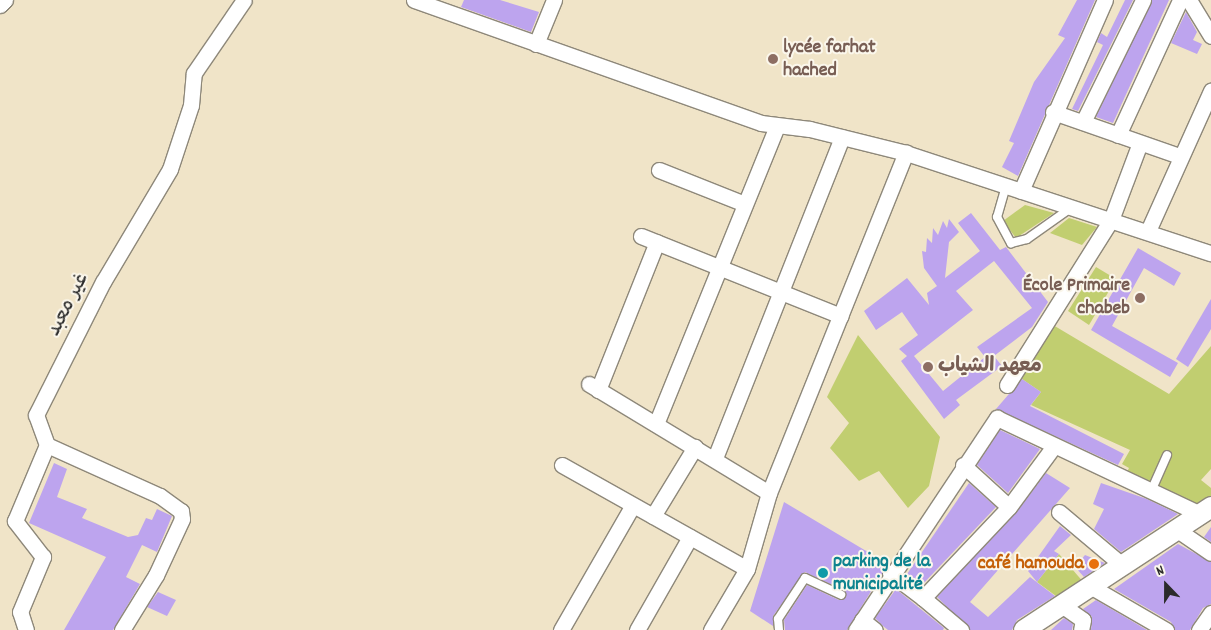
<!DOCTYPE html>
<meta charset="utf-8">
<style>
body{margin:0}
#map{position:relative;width:1211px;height:630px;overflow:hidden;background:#f0e4c8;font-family:Dekko,"Playpen Sans Arabic",sans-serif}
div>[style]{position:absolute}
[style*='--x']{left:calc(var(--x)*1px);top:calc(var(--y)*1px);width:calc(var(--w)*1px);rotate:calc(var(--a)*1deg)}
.green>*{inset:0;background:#c1ce70}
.building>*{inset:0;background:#bda4ee}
.roads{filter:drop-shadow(1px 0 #8e887a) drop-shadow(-1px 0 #8e887a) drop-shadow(0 1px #8e887a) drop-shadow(0 -1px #8e887a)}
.lane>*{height:8px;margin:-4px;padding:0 4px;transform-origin:4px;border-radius:4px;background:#fff}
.street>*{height:15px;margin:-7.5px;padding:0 7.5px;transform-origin:7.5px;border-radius:7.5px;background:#fff}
.secondary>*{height:20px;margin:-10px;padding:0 10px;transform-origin:10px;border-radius:10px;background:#fff}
.dots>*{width:14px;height:14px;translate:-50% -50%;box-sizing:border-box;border:2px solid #fbf7ec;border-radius:50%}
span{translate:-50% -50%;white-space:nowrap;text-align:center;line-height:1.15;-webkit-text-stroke:4px #fbf7ec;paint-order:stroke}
.education-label{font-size:20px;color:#785e54;font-weight:700}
.left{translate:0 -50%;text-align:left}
.right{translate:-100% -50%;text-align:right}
.street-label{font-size:20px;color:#2b2b2b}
.culture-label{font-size:20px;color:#0d838f;font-weight:700}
.food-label{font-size:20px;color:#c56008;font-weight:700}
.north{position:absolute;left:1141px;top:560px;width:50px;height:50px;-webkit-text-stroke:4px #fbf7ec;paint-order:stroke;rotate:338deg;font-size:14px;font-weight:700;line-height:20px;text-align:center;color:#2b2b2b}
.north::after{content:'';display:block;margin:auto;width:18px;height:22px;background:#2b2b2b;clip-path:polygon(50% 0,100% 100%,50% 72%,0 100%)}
</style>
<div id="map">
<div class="green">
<div style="clip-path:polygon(1025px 205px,1054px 213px,1016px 238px,1003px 221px)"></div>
<div style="clip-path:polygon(1069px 218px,1097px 227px,1082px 245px,1050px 233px)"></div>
<div style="clip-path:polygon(1096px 267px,1116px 279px,1089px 325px,1068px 311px)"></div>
<div style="clip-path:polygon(1053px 325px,1169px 394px,1211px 346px,1211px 469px,1201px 480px,1211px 488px,1211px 500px,1198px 508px,1125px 476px,1129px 468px,1122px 464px,1130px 450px,1031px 405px,1041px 392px,1019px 377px)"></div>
<div style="clip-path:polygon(858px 335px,940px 437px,929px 486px,908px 508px,879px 471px,859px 481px,830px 448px,849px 423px,827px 397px)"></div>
<div style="clip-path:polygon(1059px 554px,1085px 584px,1064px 602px,1037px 582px)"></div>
</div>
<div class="building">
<div style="clip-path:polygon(464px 0,500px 0,539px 12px,531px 32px,461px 7px)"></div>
<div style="clip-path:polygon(1077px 0,1095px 0,1018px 176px,1002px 167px,1014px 143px,1009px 141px,1034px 82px,1065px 38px,1058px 35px)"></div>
<div style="clip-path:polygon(1125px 0,1133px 0,1078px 111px,1072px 109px,1103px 45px,1097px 42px,1101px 33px,1107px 37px)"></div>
<div style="clip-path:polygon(1152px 0,1169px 0,1113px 123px,1096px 117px)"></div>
<div style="clip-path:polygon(1186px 12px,1197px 32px,1193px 40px,1202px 44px,1197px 54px,1171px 43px)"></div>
<div style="clip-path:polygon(evenodd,971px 213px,1000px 250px,1006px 247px,1048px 302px,1032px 327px,994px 356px,1002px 366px,956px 400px,960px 405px,944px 419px,901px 361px,907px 356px,899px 349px,918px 335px,902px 312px,876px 330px,864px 311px,907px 278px,929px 305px,927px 293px,937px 286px,924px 268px,922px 251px,926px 252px,927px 238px,932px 243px,933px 228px,938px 235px,943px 221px,947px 228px,949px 219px,959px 232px,949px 242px,945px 278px,980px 251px,958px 223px,971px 213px,994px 261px,1032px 308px,977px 347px,985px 357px,943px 391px,914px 356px,973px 310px,956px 291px,994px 261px)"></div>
<div style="clip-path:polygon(1138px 248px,1181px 273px,1174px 286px,1144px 268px,1112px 326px,1178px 363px,1170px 377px,1091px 330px)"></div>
<div style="clip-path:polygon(1211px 299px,1211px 329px,1188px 367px,1176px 359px)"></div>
<div style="clip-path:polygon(1022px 379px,1041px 392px,1030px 406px,1124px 454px,1118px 465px,996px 409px)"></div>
<div style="clip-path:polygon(1000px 430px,1040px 449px,1008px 493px,977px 465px)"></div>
<div style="clip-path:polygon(54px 463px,67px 469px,57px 497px,87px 509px,82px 518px,128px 537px,138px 535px,146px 518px,152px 520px,157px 509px,172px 516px,157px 552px,142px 545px,126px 577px,140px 584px,113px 630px,64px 630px,106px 557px,29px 523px)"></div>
<div style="clip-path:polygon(1046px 473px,1070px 488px,970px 602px,988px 617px,1030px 577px,1055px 596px,1017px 620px,1012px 630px,970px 630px,937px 597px,1016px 513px)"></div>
<div style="clip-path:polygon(969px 483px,996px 507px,922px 585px,907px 574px)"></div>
<div style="clip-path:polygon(1101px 483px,1147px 499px,1178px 514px,1121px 552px,1094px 529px,1104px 509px,1093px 504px)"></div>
<div style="clip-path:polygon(784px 502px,888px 564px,847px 630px,785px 630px,784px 620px,807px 585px,839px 600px,846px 597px,843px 590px,805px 572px,773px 616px,773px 626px,750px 611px)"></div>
<div style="clip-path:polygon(1060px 526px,1071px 535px,1054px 551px,1059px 554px,1037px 582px,1028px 571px)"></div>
<div style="clip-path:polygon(1211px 527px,1211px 542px,1204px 537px)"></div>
<div style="clip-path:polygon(1178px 544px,1211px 562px,1211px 604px,1203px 608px,1190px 630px,1175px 630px,1171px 622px,1114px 589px)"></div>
<div style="clip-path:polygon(1085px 555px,1105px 563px,1084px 577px,1075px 567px)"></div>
<div style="clip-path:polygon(896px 589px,944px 628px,943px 630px,888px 630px,883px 626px,875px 618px)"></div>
<div style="clip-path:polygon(158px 592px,176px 600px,167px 616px,147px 607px)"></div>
<div style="clip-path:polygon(1096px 600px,1147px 630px,1091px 630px,1092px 617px,1083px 609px)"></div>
<div style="clip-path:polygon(1064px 618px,1073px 624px,1072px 630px,1051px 630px)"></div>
</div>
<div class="roads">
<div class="lane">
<div style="--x:1006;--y:186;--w:32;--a:106"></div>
<div style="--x:997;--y:217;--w:30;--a:62"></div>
<div style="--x:1011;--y:243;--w:16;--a:-14"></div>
<div style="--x:1027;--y:239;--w:55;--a:-35.4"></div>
<div style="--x:1152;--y:489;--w:37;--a:-66"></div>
<div style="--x:779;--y:630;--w:11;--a:-95"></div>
<div style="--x:778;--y:619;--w:49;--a:-56.6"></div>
<div style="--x:805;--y:578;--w:40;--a:25"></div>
</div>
<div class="street">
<div style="--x:414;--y:0;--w:368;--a:19.5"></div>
<div style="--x:761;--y:123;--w:49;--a:7"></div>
<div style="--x:810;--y:129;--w:99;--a:14"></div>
<div style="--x:906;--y:153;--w:321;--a:18.2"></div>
<div style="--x:1189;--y:0;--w:42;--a:58.6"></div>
<div style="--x:0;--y:5;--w:7;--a:-45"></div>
<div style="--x:536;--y:44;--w:48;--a:-67.8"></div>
<div style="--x:1053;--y:112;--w:133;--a:19.2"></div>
<div style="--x:1083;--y:122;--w:136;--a:-63.8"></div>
<div style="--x:1118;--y:135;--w:149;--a:-65.3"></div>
<div style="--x:659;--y:170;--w:92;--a:21.6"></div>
<div style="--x:1021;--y:191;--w:209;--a:-66.3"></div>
<div style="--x:1148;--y:231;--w:154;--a:-65.8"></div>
<div style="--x:641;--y:236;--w:215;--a:21.8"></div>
<div style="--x:589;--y:384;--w:210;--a:31.2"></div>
<div style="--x:1007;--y:385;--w:195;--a:-57.8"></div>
<div style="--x:1111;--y:220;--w:82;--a:-69.4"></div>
<div style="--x:598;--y:390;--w:159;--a:-68.3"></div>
<div style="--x:656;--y:424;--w:322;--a:-67.9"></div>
<div style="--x:47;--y:445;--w:124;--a:24.3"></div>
<div style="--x:160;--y:496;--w:26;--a:36"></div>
<div style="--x:181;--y:511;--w:8;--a:83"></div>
<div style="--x:182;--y:519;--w:62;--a:114.9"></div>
<div style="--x:156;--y:575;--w:65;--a:121.7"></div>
<div style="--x:715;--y:458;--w:345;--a:-68.4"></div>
<div style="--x:562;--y:465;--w:212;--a:29.3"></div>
<div style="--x:963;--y:465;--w:62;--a:42.4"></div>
<div style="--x:1009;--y:507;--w:76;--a:-53.6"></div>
<div style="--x:1059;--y:512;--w:82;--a:40.1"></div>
<div style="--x:653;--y:516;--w:81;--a:-58.7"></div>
<div style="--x:1176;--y:529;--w:42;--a:34.4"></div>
<div style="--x:890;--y:573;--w:41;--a:37.1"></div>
<div style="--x:923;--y:598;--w:125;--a:-46.6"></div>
<div style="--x:1090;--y:586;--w:88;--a:30.1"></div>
<div style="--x:923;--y:598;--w:50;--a:40.1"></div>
<div style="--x:1063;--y:606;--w:24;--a:35"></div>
<div style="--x:1083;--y:620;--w:10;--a:101"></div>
<div style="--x:862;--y:620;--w:16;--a:38"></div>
<div style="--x:26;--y:630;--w:19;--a:-108"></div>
<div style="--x:20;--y:612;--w:60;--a:-67.3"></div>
<div style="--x:43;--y:557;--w:46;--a:-127.9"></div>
<div style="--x:15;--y:521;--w:82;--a:-67.2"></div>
<div style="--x:47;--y:445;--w:32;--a:-110"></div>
<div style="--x:36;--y:415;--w:149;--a:-63.3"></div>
<div style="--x:103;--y:282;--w:131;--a:-59.3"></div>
<div style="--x:170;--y:169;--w:67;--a:-71.8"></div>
<div style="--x:191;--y:105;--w:32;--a:-85"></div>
<div style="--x:194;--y:73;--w:88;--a:-55.6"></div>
<div style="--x:561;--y:630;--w:144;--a:-60.1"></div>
<div style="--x:637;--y:630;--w:107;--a:-60.3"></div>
<div style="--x:711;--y:630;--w:71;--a:-59.5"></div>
<div style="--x:747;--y:569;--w:79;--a:-73.9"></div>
<div style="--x:769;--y:493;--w:367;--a:-68.1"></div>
<div style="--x:856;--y:630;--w:255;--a:-56.4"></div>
<div style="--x:997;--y:418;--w:225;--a:25.3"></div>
<div style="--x:1199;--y:630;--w:21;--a:-55"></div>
</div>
<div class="secondary">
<div style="--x:1024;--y:630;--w:224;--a:-33.3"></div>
</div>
</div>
<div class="dots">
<div style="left:773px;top:59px;background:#8d6e63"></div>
<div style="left:1140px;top:298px;background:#8d6e63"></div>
<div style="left:928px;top:367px;background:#8d6e63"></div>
<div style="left:1094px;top:564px;background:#e8710a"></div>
<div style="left:823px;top:573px;background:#0f9aa8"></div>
</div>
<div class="education-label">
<span class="left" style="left:783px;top:60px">lycée farhat<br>hached</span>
<span class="right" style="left:1130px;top:298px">École Primaire<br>chabeb</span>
<span class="left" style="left:938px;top:367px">معهد الشياب</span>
</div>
<div class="street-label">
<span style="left:69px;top:305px;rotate:-63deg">غير معبد</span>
</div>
<div class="culture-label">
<span class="left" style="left:833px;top:574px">parking de la<br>municipalité</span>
</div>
<div class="food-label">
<span class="right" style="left:1084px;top:564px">café hamouda</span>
</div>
<div class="north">N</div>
</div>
